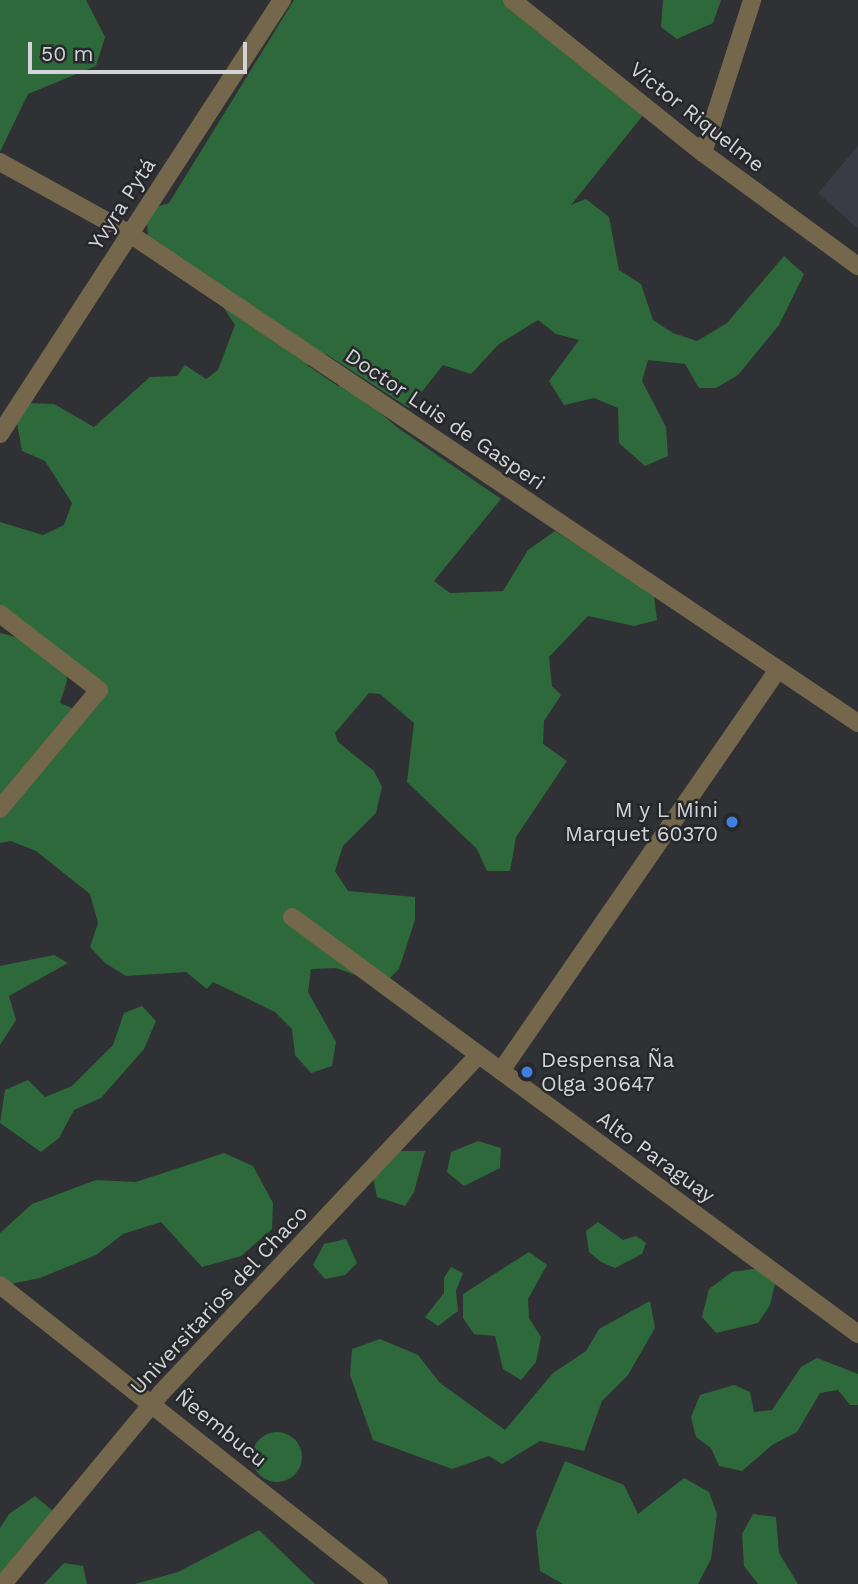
<!DOCTYPE html>
<meta charset="utf-8">
<style>
body{margin:0}
#map{position:relative;width:858px;height:1584px;overflow:hidden;background:#2f3135;font-family:"Work Sans",sans-serif}
div>[style]{position:absolute}
[style*='--x']{left:calc(var(--x)*1px);top:calc(var(--y)*1px);width:calc(var(--w)*1px);rotate:calc(var(--a)*1deg)}
.built>*{inset:0;background:#393c45}
.green>*{inset:0;background:#2e693c}
.round{border-radius:50%}
.minor>*{height:18px;margin:-9px;padding:0 9px;transform-origin:9px;border-radius:9px;background:#74674b}
.dots>*{width:19px;height:19px;translate:-50% -50%;box-sizing:border-box;border:4px solid #26272b;border-radius:50%}
span{translate:-50% -50%;white-space:nowrap;text-align:center;line-height:1.15;-webkit-text-stroke:5px #26272b;paint-order:stroke}
.street-label{font-size:21px;color:#d3d4d7}
.poi-label{font-size:21px;color:#d3d4d7}
.right{translate:-100% -50%;text-align:right}
.left{translate:0 -50%;text-align:left}
.scale{position:absolute;left:28px;top:42px;width:219px;height:32px;box-sizing:border-box;border:4px solid #d3d4d7;border-top:0;padding-left:9px;font-size:21px;line-height:24px;white-space:nowrap;color:#d3d4d7;-webkit-text-stroke:5px #26272b;paint-order:stroke}
</style>
<div id="map">
<div class="built">
<div style="clip-path:polygon(858px 146px,858px 226px,857px 228px,818px 193px)"></div>
</div>
<div class="green">
<div style="clip-path:polygon(0 0,86px 0,105px 37px,96px 66px,28px 94px,0 152px)"></div>
<div style="clip-path:polygon(evenodd,294px 0,509px 0,644px 114px,571px 205px,586px 199px,609px 217px,619px 270px,641px 284px,653px 320px,673px 333px,697px 341px,727px 323px,784px 256px,804px 274px,779px 325px,738px 375px,716px 388px,699px 388px,685px 364px,648px 360px,642px 381px,666px 427px,668px 456px,645px 466px,619px 443px,618px 408px,594px 398px,564px 405px,549px 381px,579px 340px,556px 334px,538px 320px,499px 344px,471px 374px,443px 365px,409px 408px,326px 354px,307px 365px,338px 386px,346px 384px,398px 428px,501px 499px,434px 581px,450px 593px,503px 591px,528px 550px,555px 531px,654px 595px,657px 620px,634px 626px,588px 616px,549px 657px,552px 686px,561px 695px,544px 721px,543px 744px,567px 761px,516px 837px,510px 871px,487px 871px,477px 849px,407px 782px,414px 723px,380px 694px,369px 693px,335px 733px,338px 742px,374px 771px,382px 787px,376px 813px,343px 846px,335px 871px,348px 891px,415px 897px,415px 920px,399px 969px,383px 985px,336px 968px,311px 969px,308px 992px,336px 1042px,332px 1066px,311px 1073px,295px 1055px,292px 1029px,275px 1012px,213px 982px,207px 989px,186px 972px,126px 976px,105px 963px,90px 947px,98px 923px,90px 894px,36px 851px,11px 841px,0 843px,0 633px,42px 644px,0 607px,0 522px,43px 535px,64px 525px,72px 503px,45px 461px,22px 451px,17px 423px,29px 403px,54px 404px,94px 427px,150px 377px,177px 376px,185px 365px,206px 379px,218px 370px,235px 325px,222px 305px,148px 237px,146px 210px,169px 203px,294px 0,65px 660px,106px 688px,83px 713px,60px 703px,67px 681px,65px 660px)"></div>
<div style="clip-path:polygon(663px 0,721px 0,713px 23px,677px 39px,661px 27px)"></div>
<div style="clip-path:polygon(54px 955px,68px 963px,9px 996px,16px 1020px,0 1045px,0 966px)"></div>
<div style="clip-path:polygon(142px 1006px,156px 1021px,144px 1049px,101px 1098px,74px 1110px,59px 1138px,41px 1152px,0 1123px,5px 1090px,28px 1080px,45px 1097px,72px 1086px,113px 1045px,124px 1013px)"></div>
<div style="clip-path:polygon(478px 1141px,501px 1148px,500px 1168px,464px 1186px,447px 1172px,451px 1152px)"></div>
<div style="clip-path:polygon(395px 1151px,425px 1151px,414px 1192px,405px 1206px,377px 1197px,372px 1173px)"></div>
<div style="clip-path:polygon(224px 1153px,253px 1166px,273px 1203px,272px 1229px,241px 1256px,202px 1267px,161px 1222px,123px 1234px,96px 1255px,40px 1278px,0 1286px,0 1233px,32px 1204px,96px 1180px,136px 1182px)"></div>
<div style="clip-path:polygon(598px 1222px,623px 1240px,636px 1236px,646px 1243px,642px 1254px,615px 1268px,601px 1262px,589px 1252px,586px 1231px)"></div>
<div style="clip-path:polygon(346px 1239px,357px 1263px,345px 1275px,325px 1279px,313px 1265px,324px 1244px)"></div>
<div style="clip-path:polygon(529px 1252px,547px 1265px,528px 1299px,529px 1318px,541px 1337px,536px 1362px,521px 1380px,503px 1369px,495px 1336px,474px 1334px,463px 1318px,463px 1294px)"></div>
<div style="clip-path:polygon(451px 1267px,463px 1273px,456px 1291px,458px 1311px,438px 1326px,425px 1317px,444px 1293px,444px 1278px)"></div>
<div style="clip-path:polygon(760px 1268px,775px 1284px,770px 1305px,758px 1323px,716px 1333px,702px 1317px,709px 1289px,732px 1272px)"></div>
<div style="clip-path:polygon(650px 1301px,655px 1328px,628px 1375px,602px 1401px,584px 1451px,540px 1441px,502px 1464px,489px 1456px,452px 1469px,373px 1440px,350px 1375px,352px 1349px,380px 1339px,418px 1355px,440px 1383px,505px 1430px,553px 1373px,586px 1351px,599px 1329px)"></div>
<div style="clip-path:polygon(817px 1358px,858px 1374px,858px 1405px,850px 1405px,838px 1390px,820px 1393px,797px 1432px,772px 1445px,742px 1471px,719px 1466px,711px 1448px,696px 1437px,691px 1417px,700px 1395px,734px 1385px,750px 1392px,754px 1412px,772px 1410px,801px 1367px)"></div>
<div class="round" style="left:252px;top:1432px;width:50px;height:50px"></div>
<div style="clip-path:polygon(565px 1461px,624px 1485px,638px 1514px,684px 1478px,709px 1492px,717px 1514px,711px 1559px,698px 1584px,563px 1584px,540px 1571px,536px 1531px)"></div>
<div style="clip-path:polygon(35px 1496px,53px 1511px,0 1576px,0 1528px,9px 1514px)"></div>
<div style="clip-path:polygon(753px 1514px,776px 1517px,779px 1553px,798px 1584px,758px 1584px,744px 1566px,742px 1534px)"></div>
<div style="clip-path:polygon(259px 1530px,315px 1584px,135px 1584px,178px 1572px)"></div>
<div style="clip-path:polygon(64px 1563px,83px 1566px,87px 1584px,44px 1584px)"></div>
</div>
<div class="minor">
<div style="--x:512;--y:0;--w:245;--a:38.7"></div>
<div style="--x:703;--y:153;--w:192;--a:36.1"></div>
<div style="--x:703;--y:153;--w:161;--a:-72.2"></div>
<div style="--x:0;--y:162;--w:149;--a:29"></div>
<div style="--x:130;--y:234;--w:877;--a:33.89"></div>
<div style="--x:0;--y:434;--w:518;--a:-56.99"></div>
<div style="--x:0;--y:614;--w:125;--a:37.5"></div>
<div style="--x:99;--y:690;--w:155;--a:129.8"></div>
<div style="--x:292;--y:917;--w:703;--a:36.38"></div>
<div style="--x:501;--y:1071;--w:487;--a:-55.4"></div>
<div style="--x:0;--y:1285;--w:483;--a:38.3"></div>
<div style="--x:3;--y:1584;--w:249;--a:-50.4"></div>
<div style="--x:162;--y:1392;--w:462;--a:-46.8"></div>
</div>
<div class="dots">
<div style="left:732px;top:822px;background:#3f7fe0"></div>
<div style="left:527px;top:1072px;background:#3f7fe0"></div>
</div>
<div class="street-label">
<span style="left:697px;top:117px;rotate:38deg">Victor Riquelme</span>
<span style="left:122px;top:204px;rotate:-57deg">Yvyra Pytá</span>
<span style="left:445px;top:419px;rotate:34deg">Doctor Luis de Gasperi</span>
<span style="left:656px;top:1157px;rotate:36deg">Alto Paraguay</span>
<span style="left:219px;top:1300px;rotate:-47deg">Universitarios del Chaco</span>
<span style="left:221px;top:1428px;rotate:39deg">Ñeembucu</span>
</div>
<div class="poi-label">
<span class="right" style="left:718px;top:822px">M y L Mini<br>Marquet 60370</span>
<span class="left" style="left:541px;top:1072px">Despensa Ña<br>Olga 30647</span>
</div>
<div class="scale">50 m</div>
</div>
